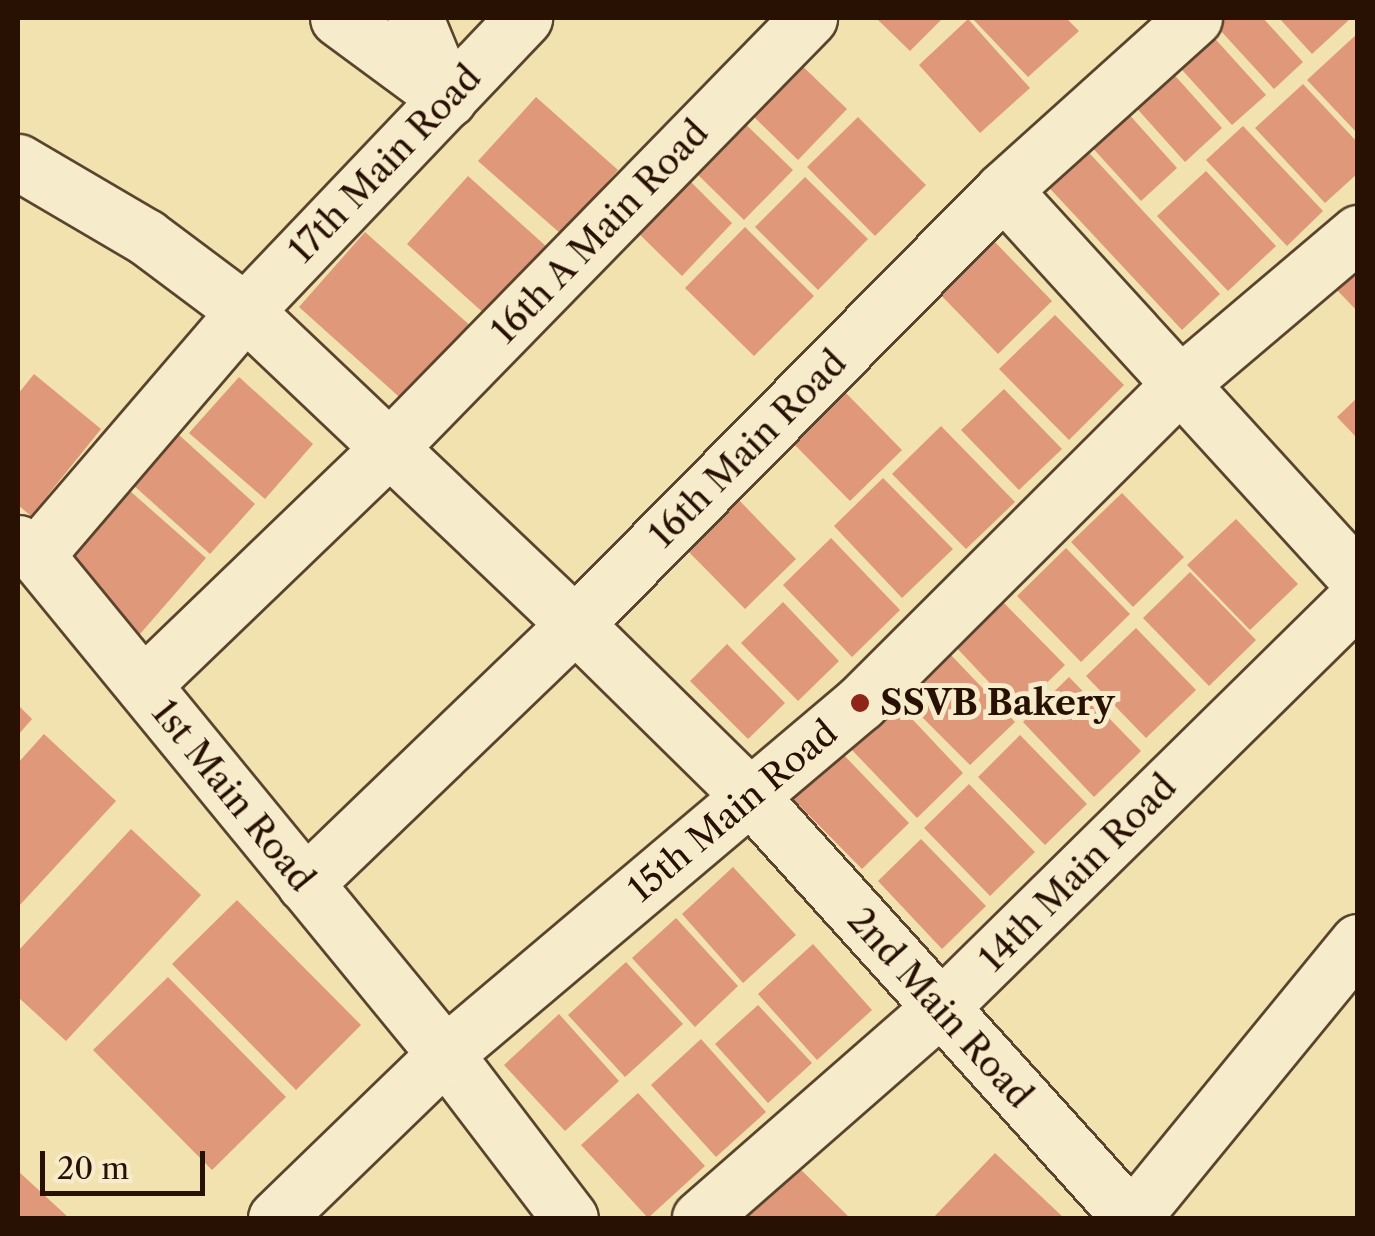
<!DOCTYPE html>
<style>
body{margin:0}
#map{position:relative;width:1375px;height:1236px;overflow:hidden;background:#f1e2af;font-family:"Libre Caslon Text",serif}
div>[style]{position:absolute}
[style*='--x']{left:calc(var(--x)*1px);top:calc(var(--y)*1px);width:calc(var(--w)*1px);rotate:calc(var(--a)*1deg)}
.building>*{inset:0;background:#df9879}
.roads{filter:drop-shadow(2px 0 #5a442d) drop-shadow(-2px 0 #5a442d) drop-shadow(0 2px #5a442d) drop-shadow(0 -2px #5a442d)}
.street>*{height:55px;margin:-27.5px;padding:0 27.5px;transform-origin:27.5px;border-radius:27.5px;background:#f6eccb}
.secondary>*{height:55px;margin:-27.5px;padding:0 27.5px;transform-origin:27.5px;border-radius:27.5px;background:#f6eccb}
.dots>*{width:28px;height:28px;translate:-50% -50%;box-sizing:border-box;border:5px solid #f6eccb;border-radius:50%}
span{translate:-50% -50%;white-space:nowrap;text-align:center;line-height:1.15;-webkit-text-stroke:10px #f6eccb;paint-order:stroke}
.street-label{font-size:35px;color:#281002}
.poi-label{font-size:35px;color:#281002;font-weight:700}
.left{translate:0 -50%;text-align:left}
.frame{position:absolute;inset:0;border:20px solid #281002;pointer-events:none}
.scale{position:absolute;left:40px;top:1151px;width:165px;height:45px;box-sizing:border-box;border:5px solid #281002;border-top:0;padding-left:12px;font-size:30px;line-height:35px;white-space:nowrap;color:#281002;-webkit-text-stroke:8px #f6eccb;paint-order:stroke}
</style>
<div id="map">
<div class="building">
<div style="clip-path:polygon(876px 18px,943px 18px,910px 51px)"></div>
<div style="clip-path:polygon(972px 18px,1066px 18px,1079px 31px,1028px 77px)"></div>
<div style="clip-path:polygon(1209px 18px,1263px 18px,1303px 62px,1274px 89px)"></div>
<div style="clip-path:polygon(1279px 18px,1351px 18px,1312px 54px)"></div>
<div style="clip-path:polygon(968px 19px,1030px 88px,980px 133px,919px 65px)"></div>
<div style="clip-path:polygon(1208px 31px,1266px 95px,1232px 125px,1174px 61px)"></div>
<div style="clip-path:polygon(1358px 33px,1358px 134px,1307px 80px)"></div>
<div style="clip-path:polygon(794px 58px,847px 109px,798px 160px,745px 108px)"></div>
<div style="clip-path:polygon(1169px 69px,1222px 128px,1185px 162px,1132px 103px)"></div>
<div style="clip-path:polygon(1303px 84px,1358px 143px,1358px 173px,1325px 203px,1255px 128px)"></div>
<div style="clip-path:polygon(536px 97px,618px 170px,561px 234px,478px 161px)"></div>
<div style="clip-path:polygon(1126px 111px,1177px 168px,1141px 201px,1089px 144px)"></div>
<div style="clip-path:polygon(736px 115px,793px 170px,744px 220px,688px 165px)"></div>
<div style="clip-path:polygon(858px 117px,926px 185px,875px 236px,807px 167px)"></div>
<div style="clip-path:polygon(1243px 126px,1323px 211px,1287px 246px,1206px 160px)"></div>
<div style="clip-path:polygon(1080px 143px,1220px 294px,1182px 330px,1041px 179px)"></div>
<div style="clip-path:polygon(678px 169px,732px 223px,682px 276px,627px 222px)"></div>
<div style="clip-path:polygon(1206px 171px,1276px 246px,1228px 291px,1157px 216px)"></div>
<div style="clip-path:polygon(468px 176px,548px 248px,488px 317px,407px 244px)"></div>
<div style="clip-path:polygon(805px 177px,868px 239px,818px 290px,755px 227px)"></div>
<div style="clip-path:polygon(745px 227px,814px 296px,754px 356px,685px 288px)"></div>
<div style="clip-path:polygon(365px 232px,473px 328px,406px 403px,299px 307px)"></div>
<div style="clip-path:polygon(991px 238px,1052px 301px,998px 354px,937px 291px)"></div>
<div style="clip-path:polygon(1358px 270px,1358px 312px,1337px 290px)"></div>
<div style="clip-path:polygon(1055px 315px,1124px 385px,1069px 440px,999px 369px)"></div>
<div style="clip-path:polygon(34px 374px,101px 429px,31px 516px,18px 505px,18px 394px)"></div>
<div style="clip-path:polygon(239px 377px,313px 444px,265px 499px,189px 433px)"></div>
<div style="clip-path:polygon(841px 388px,902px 450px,850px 501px,789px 439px)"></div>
<div style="clip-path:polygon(1004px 389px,1062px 449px,1019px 490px,961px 430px)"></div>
<div style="clip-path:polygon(1358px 397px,1358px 439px,1337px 417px)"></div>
<div style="clip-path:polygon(941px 426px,1015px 502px,966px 549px,892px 474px)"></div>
<div style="clip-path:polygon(178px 434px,255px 504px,210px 554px,132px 484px)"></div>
<div style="clip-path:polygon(883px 478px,953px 549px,902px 598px,834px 526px)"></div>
<div style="clip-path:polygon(121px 483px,206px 558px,140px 634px,54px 558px)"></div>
<div style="clip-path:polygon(1122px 493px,1184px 557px,1133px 607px,1071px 542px)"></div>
<div style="clip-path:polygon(735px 496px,796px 559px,745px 609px,684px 547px)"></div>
<div style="clip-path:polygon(1236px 519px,1298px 584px,1250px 630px,1187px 565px)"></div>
<div style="clip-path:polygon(831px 538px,900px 610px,852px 657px,783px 585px)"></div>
<div style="clip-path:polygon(1066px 548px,1130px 614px,1081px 662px,1017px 596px)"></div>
<div style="clip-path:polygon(1190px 572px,1256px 640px,1209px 686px,1143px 618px)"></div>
<div style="clip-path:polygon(1001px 600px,1065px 665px,1017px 712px,954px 645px)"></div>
<div style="clip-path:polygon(783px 602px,839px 661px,798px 701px,741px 643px)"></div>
<div style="clip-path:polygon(1136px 628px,1196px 690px,1146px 738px,1086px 676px)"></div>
<div style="clip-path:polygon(727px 644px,785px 703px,748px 739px,690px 681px)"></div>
<div style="clip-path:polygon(949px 653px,1015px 722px,970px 765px,902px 697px)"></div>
<div style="clip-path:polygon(1069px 677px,1141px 751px,1094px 797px,1023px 722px)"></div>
<div style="clip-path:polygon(898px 704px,963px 773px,917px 818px,851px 749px)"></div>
<div style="clip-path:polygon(18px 705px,32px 719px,18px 735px)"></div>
<div style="clip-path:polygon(44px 734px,116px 801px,18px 907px,18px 763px)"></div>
<div style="clip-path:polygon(1020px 735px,1087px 804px,1045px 845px,978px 777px)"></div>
<div style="clip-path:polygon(840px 751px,909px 823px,862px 869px,792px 798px)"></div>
<div style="clip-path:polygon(969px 784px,1035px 852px,990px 896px,924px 828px)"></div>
<div style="clip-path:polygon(131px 829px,201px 895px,66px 1041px,18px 997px,18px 951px)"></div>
<div style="clip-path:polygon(921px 839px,986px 906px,942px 949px,878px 881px)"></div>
<div style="clip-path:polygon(733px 867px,796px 935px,743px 983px,682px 914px)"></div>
<div style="clip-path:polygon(237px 900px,361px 1025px,296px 1090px,172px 964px)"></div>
<div style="clip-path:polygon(676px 918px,738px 986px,695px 1027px,632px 958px)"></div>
<div style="clip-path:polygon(813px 944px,872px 1010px,817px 1060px,758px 994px)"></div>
<div style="clip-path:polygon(626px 962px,683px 1024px,625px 1077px,568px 1015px)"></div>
<div style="clip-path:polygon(168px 977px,286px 1097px,212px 1170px,93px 1050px)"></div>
<div style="clip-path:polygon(758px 1005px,812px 1063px,768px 1103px,715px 1044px)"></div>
<div style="clip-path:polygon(559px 1014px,619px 1081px,565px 1131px,504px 1065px)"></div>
<div style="clip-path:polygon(701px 1039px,766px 1112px,716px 1157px,651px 1085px)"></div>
<div style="clip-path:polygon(638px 1093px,705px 1166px,648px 1218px,581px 1145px)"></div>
<div style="clip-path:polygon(995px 1153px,1064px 1218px,933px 1218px)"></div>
<div style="clip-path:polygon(789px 1158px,850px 1218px,735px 1218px)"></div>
<div style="clip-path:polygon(18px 1171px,69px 1218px,18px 1218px)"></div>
</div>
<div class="roads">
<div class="street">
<div style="--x:338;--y:18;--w:137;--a:36.4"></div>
<div style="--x:415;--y:18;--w:87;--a:67.6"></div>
<div style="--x:18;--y:162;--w:148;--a:30.4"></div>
<div style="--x:146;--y:237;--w:124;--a:36.8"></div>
<div style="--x:245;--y:311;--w:455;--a:43.5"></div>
<div style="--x:575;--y:624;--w:375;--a:136.1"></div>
<div style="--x:18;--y:543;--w:22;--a:34"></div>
<div style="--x:36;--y:555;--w:645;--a:50.66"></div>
<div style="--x:445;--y:1054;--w:206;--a:52.7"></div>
<div style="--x:36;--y:555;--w:321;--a:-49.4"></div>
<div style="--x:245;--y:311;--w:405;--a:-46.4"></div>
<div style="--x:143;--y:685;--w:343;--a:-43.9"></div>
<div style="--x:390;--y:447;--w:600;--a:-45.68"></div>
<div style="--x:750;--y:796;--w:144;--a:-40.2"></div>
<div style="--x:860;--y:703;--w:453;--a:-44.9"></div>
<div style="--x:1181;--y:383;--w:232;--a:-40.3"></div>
<div style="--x:700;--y:1218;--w:317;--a:-41.2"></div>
<div style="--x:939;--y:1009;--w:588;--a:-44.52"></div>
<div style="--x:1132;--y:1218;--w:357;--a:-50.7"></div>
</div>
<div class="secondary">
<div style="--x:1003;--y:190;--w:527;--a:47.62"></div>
<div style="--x:276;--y:1218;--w:235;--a:-44.1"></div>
<div style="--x:445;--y:1054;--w:399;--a:-40.2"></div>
<div style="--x:1131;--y:1218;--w:569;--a:-132.08"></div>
<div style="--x:750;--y:796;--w:245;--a:-135.5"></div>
<div style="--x:575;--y:624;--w:610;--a:-45.4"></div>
<div style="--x:1003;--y:190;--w:257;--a:-42"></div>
</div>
</div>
<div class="dots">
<div style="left:860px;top:703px;background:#8f2418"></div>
</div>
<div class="street-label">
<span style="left:385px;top:164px;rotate:-46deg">17th Main Road</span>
<span style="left:600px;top:232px;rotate:-46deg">16th A Main Road</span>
<span style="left:748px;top:449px;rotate:-45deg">16th Main Road</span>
<span style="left:233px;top:796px;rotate:51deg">1st Main Road</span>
<span style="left:733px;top:811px;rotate:-40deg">15th Main Road</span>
<span style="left:1078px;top:873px;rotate:-45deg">14th Main Road</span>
<span style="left:940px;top:1008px;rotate:48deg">2nd Main Road</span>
</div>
<div class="poi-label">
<span class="left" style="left:880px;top:703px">SSVB Bakery</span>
</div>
<div class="frame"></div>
<div class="scale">20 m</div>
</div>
